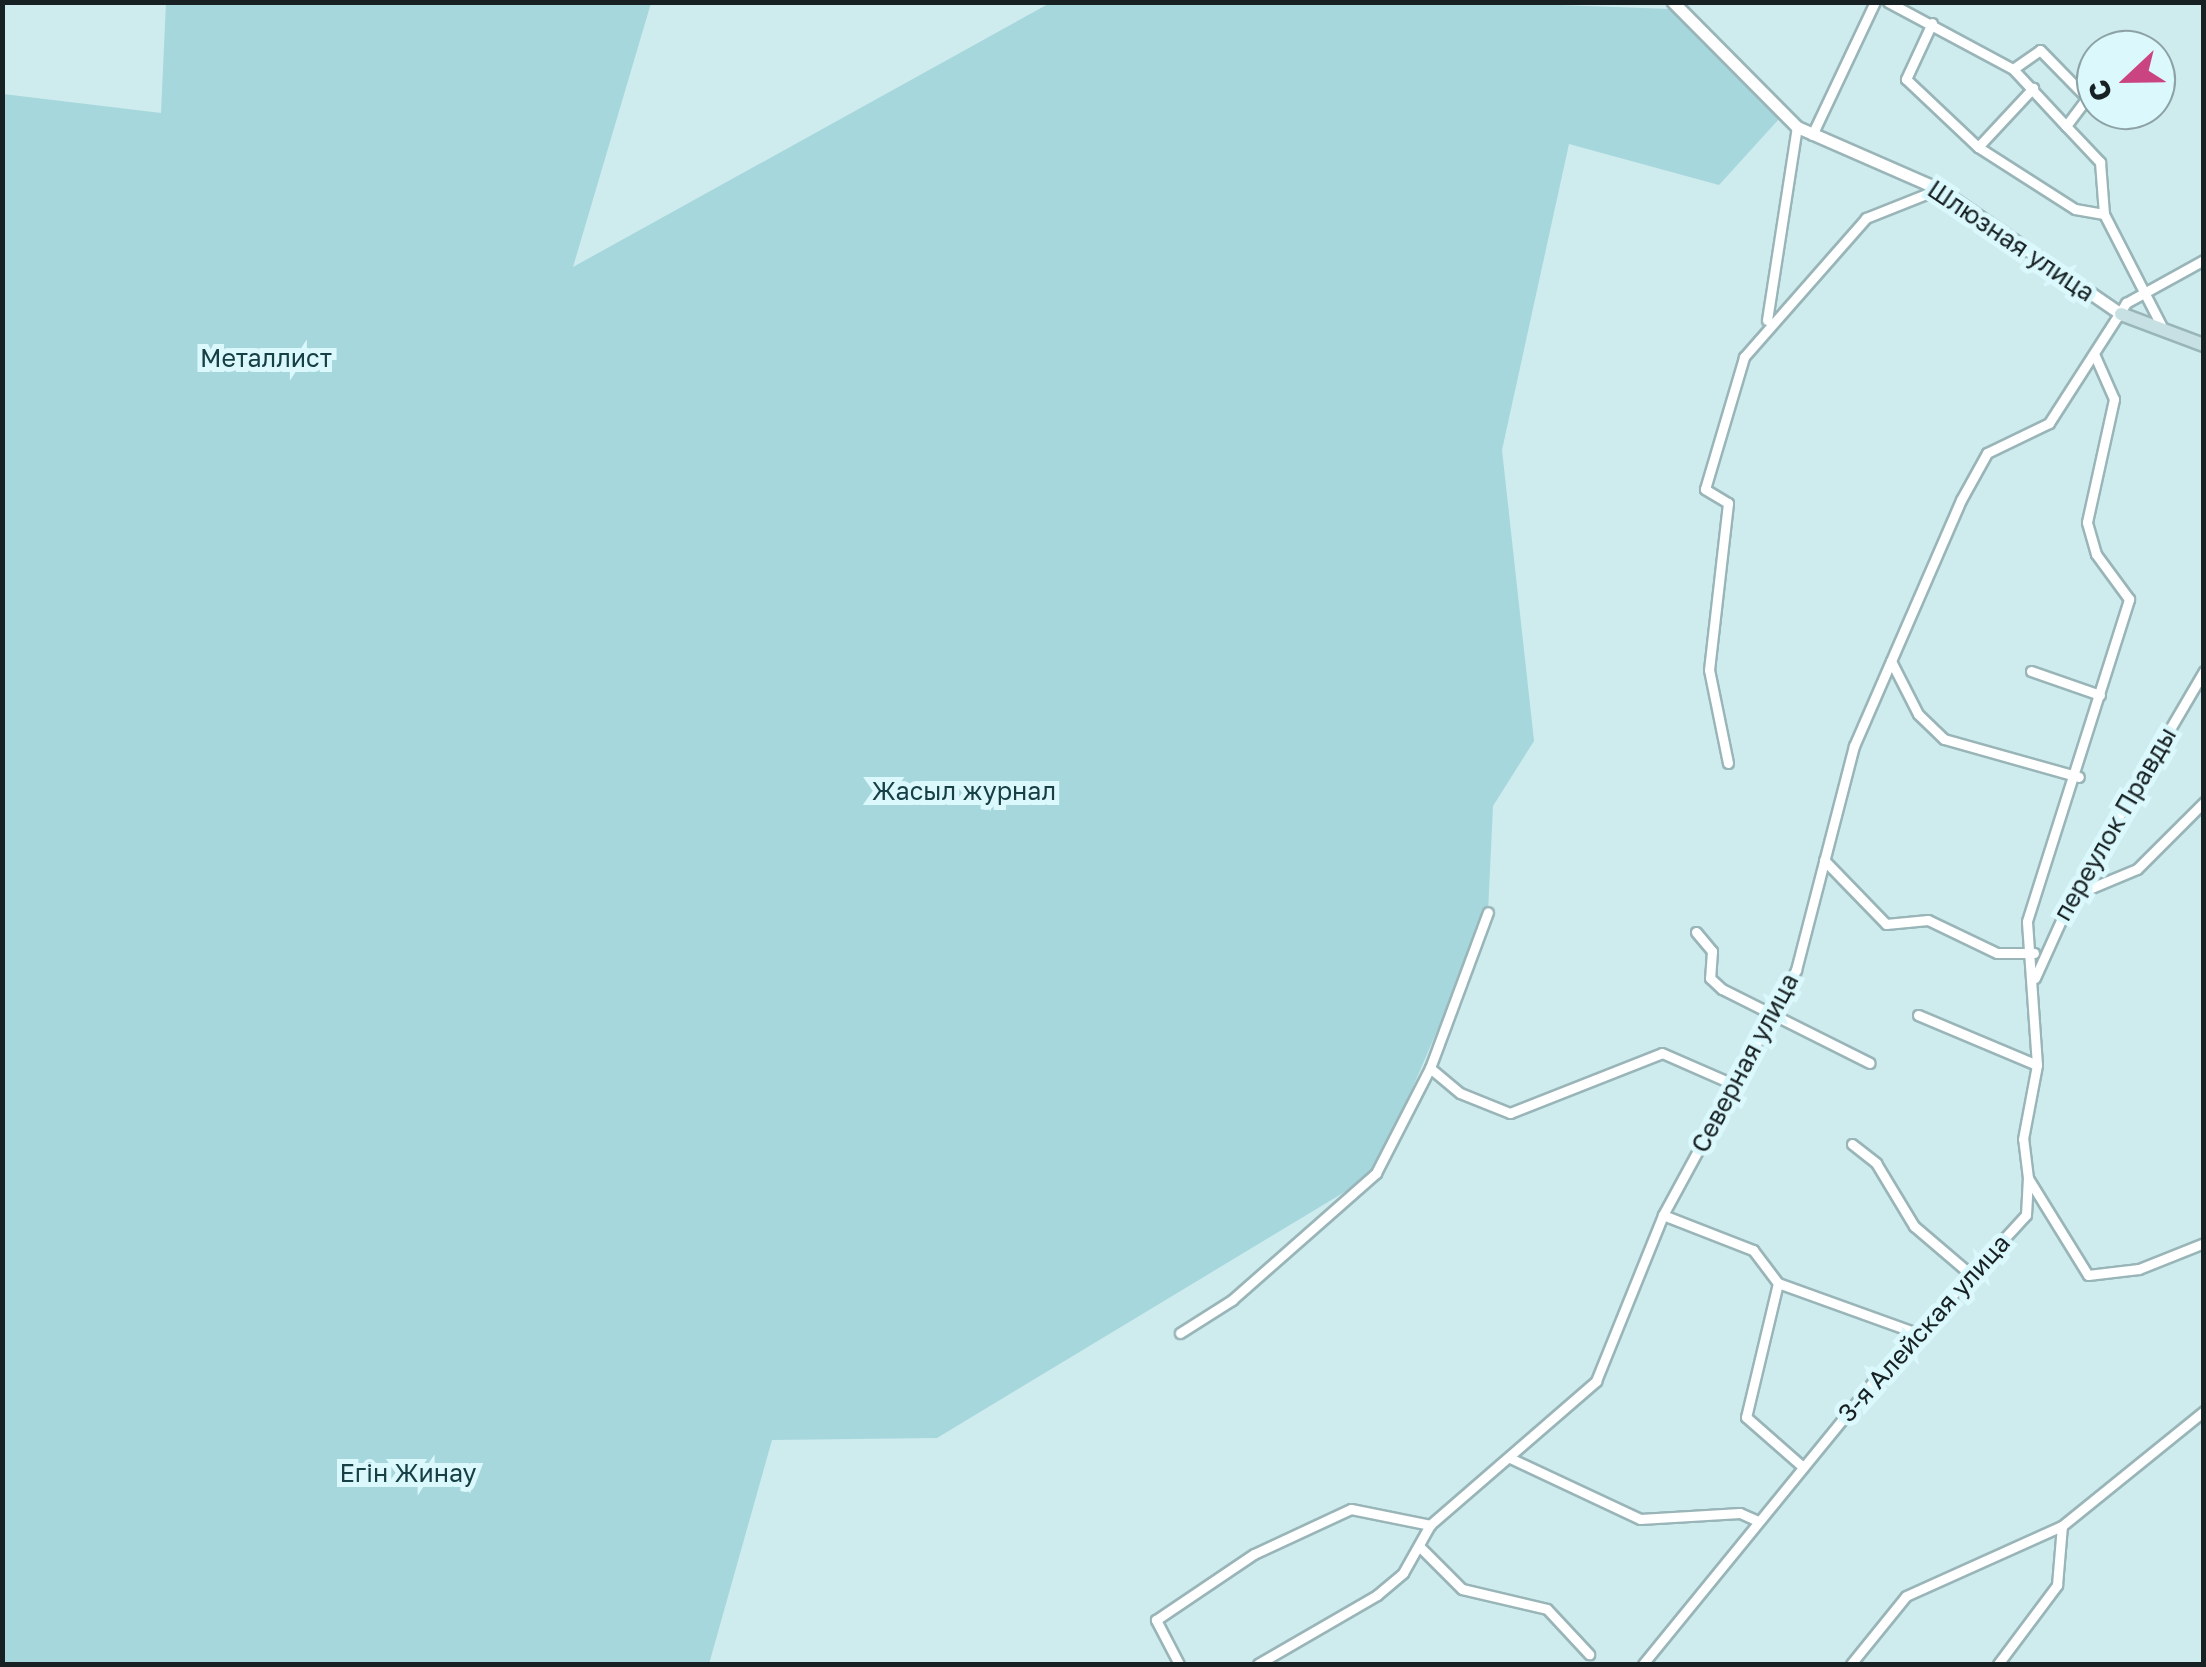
<!DOCTYPE html>
<meta charset="utf-8">
<style>
body{margin:0}
#map{position:relative;width:2206px;height:1667px;overflow:hidden;background:#ceebee;font-family:"Golos Text",sans-serif}
div>[style]{position:absolute}
[style*='--x']{left:calc(var(--x)*1px);top:calc(var(--y)*1px);width:calc(var(--w)*1px);rotate:calc(var(--a)*1deg)}
.green>*{inset:0;background:#a5d7dd}
.roads{filter:drop-shadow(2px 0 #99b5b8) drop-shadow(-2px 0 #99b5b8) drop-shadow(0 2px #99b5b8) drop-shadow(0 -2px #99b5b8)}
.minor>*{height:9px;margin:-4.5px;padding:0 4.5px;transform-origin:4.5px;border-radius:4.5px;background:#fff}
.tertiary>*{height:11px;margin:-5.5px;padding:0 5.5px;transform-origin:5.5px;border-radius:5.5px;background:#fff}
.secondary>*{height:12px;margin:-6px;padding:0 6px;transform-origin:6px;border-radius:6px;background:#c6e0e3}
span{translate:-50% -50%;white-space:nowrap;text-align:center;line-height:1.15;-webkit-text-stroke:10px #dbf8fc;paint-order:stroke}
.street-label{font-size:25px;color:#172123}
.park-label{font-size:25px;color:#164045}
.frame{position:absolute;inset:0;border:5px solid #172123;pointer-events:none}
.north{position:absolute;left:2076px;top:30px;width:100px;height:100px;box-sizing:border-box;background:#dbf8fc;border:2px solid #8da2a5;border-radius:50%;rotate:248deg;font-size:28px;font-weight:700;line-height:40px;text-align:center;color:#172123}
.north::after{content:'';display:block;margin:auto;width:35px;height:45px;background:#cb4482;clip-path:polygon(50% 0,100% 100%,50% 72%,0 100%)}
</style>
<div id="map">
<div class="green">
<div style="clip-path:polygon(1478px 2px,1670px 9px,1779px 119px,1719px 185px,1569px 144px,1502px 450px,1534px 741px,1493px 806px,1488px 912px,1376px 1173px,937px 1438px,772px 1440px,709px 1664px,3px 1664px,3px 94px,161px 113px,166px 3px,651px 3px,573px 267px,1050px 3px)"></div>
</div>
<div class="roads">
<div class="minor">
<div style="--x:1888;--y:2;--w:142;--a:28.2"></div>
<div style="--x:2013;--y:69;--w:33;--a:-35"></div>
<div style="--x:2040;--y:50;--w:67;--a:45.6"></div>
<div style="--x:2087;--y:98;--w:35;--a:127"></div>
<div style="--x:2066;--y:126;--w:50;--a:46.6"></div>
<div style="--x:2100;--y:162;--w:52;--a:85.6"></div>
<div style="--x:2104;--y:214;--w:129;--a:62.8"></div>
<div style="--x:1932;--y:23;--w:62;--a:114.9"></div>
<div style="--x:1906;--y:79;--w:99;--a:43.4"></div>
<div style="--x:1978;--y:147;--w:115;--a:32.6"></div>
<div style="--x:2075;--y:209;--w:29;--a:10"></div>
<div style="--x:2013;--y:69;--w:78;--a:47.1"></div>
<div style="--x:1812;--y:135;--w:147;--a:-64.7"></div>
<div style="--x:1978;--y:147;--w:81;--a:-47"></div>
<div style="--x:1767;--y:320;--w:195;--a:-81.2"></div>
<div style="--x:1891;--y:661;--w:59;--a:63"></div>
<div style="--x:1918;--y:714;--w:36;--a:44"></div>
<div style="--x:1944;--y:739;--w:140;--a:15.7"></div>
<div style="--x:2031;--y:671;--w:73;--a:19.2"></div>
<div style="--x:1728;--y:763;--w:95;--a:-101.5"></div>
<div style="--x:1709;--y:670;--w:168;--a:-83.5"></div>
<div style="--x:1728;--y:503;--w:27;--a:-149"></div>
<div style="--x:1705;--y:489;--w:138;--a:-73.5"></div>
<div style="--x:1744;--y:357;--w:185;--a:-48.7"></div>
<div style="--x:1866;--y:218;--w:79;--a:-21.7"></div>
<div style="--x:1824;--y:860;--w:89;--a:45.9"></div>
<div style="--x:1886;--y:924;--w:42;--a:-5.4"></div>
<div style="--x:1928;--y:920;--w:76;--a:25.6"></div>
<div style="--x:1997;--y:953;--w:37;--a:0"></div>
<div style="--x:2072;--y:896;--w:70;--a:-22.6"></div>
<div style="--x:2137;--y:869;--w:95;--a:-45"></div>
<div style="--x:1696;--y:932;--w:25;--a:50"></div>
<div style="--x:1712;--y:951;--w:27;--a:94"></div>
<div style="--x:1710;--y:978;--w:16;--a:43"></div>
<div style="--x:1722;--y:989;--w:165;--a:26.6"></div>
<div style="--x:2035;--y:978;--w:90;--a:-65.7"></div>
<div style="--x:2072;--y:896;--w:261;--a:-59.6"></div>
<div style="--x:1918;--y:1015;--w:129;--a:22.8"></div>
<div style="--x:1430;--y:1068;--w:39;--a:40"></div>
<div style="--x:1460;--y:1093;--w:54;--a:21.8"></div>
<div style="--x:1510;--y:1113;--w:163;--a:-21.5"></div>
<div style="--x:1662;--y:1053;--w:77;--a:23.6"></div>
<div style="--x:1852;--y:1144;--w:31;--a:38"></div>
<div style="--x:1876;--y:1163;--w:74;--a:58.9"></div>
<div style="--x:1914;--y:1226;--w:72;--a:40.5"></div>
<div style="--x:2028;--y:1178;--w:39;--a:-97"></div>
<div style="--x:2023;--y:1139;--w:75;--a:-79.3"></div>
<div style="--x:2037;--y:1065;--w:144;--a:-94"></div>
<div style="--x:2027;--y:921;--w:338;--a:-72.4"></div>
<div style="--x:2129;--y:599;--w:56;--a:-126.3"></div>
<div style="--x:2096;--y:554;--w:33;--a:-106"></div>
<div style="--x:2087;--y:522;--w:126;--a:-77.6"></div>
<div style="--x:2114;--y:399;--w:47;--a:-113.8"></div>
<div style="--x:1663;--y:1215;--w:97;--a:21.3"></div>
<div style="--x:1753;--y:1250;--w:41;--a:52.9"></div>
<div style="--x:1778;--y:1283;--w:148;--a:19.8"></div>
<div style="--x:1778;--y:1283;--w:138;--a:103.4"></div>
<div style="--x:1746;--y:1417;--w:76;--a:41.3"></div>
<div style="--x:1180;--y:1333;--w:62;--a:-32.4"></div>
<div style="--x:1232;--y:1300;--w:192;--a:-41.4"></div>
<div style="--x:1376;--y:1173;--w:118;--a:-62.8"></div>
<div style="--x:1430;--y:1068;--w:166;--a:-69.6"></div>
<div style="--x:1510;--y:1458;--w:144;--a:25.1"></div>
<div style="--x:1640;--y:1519;--w:100;--a:-3.4"></div>
<div style="--x:1740;--y:1513;--w:20;--a:24"></div>
<div style="--x:1420;--y:1547;--w:59;--a:45"></div>
<div style="--x:1462;--y:1589;--w:87;--a:13.2"></div>
<div style="--x:1547;--y:1609;--w:62;--a:47"></div>
<div style="--x:1179;--y:1664;--w:50;--a:-117.6"></div>
<div style="--x:1156;--y:1620;--w:118;--a:-34"></div>
<div style="--x:1254;--y:1554;--w:107;--a:-24.9"></div>
<div style="--x:1351;--y:1509;--w:81;--a:11.4"></div>
<div style="--x:1258;--y:1664;--w:138;--a:-30.1"></div>
<div style="--x:1377;--y:1595;--w:34;--a:-40"></div>
<div style="--x:1403;--y:1573;--w:55;--a:-60.6"></div>
<div style="--x:1430;--y:1525;--w:220;--a:-40.9"></div>
<div style="--x:1596;--y:1381;--w:179;--a:-68"></div>
<div style="--x:1663;--y:1215;--w:279;--a:-61.5"></div>
<div style="--x:1796;--y:970;--w:231;--a:-75.5"></div>
<div style="--x:1854;--y:746;--w:268;--a:-66.5"></div>
<div style="--x:1961;--y:500;--w:54;--a:-61"></div>
<div style="--x:1987;--y:453;--w:69;--a:-25.8"></div>
<div style="--x:2049;--y:423;--w:143;--a:-57.3"></div>
<div style="--x:2126;--y:303;--w:89;--a:-28.9"></div>
<div style="--x:1643;--y:1664;--w:361;--a:-50.8"></div>
<div style="--x:1871;--y:1384;--w:229;--a:-47.5"></div>
<div style="--x:2026;--y:1215;--w:37;--a:-87"></div>
<div style="--x:2028;--y:1178;--w:114;--a:58.3"></div>
<div style="--x:2088;--y:1275;--w:51;--a:-6.7"></div>
<div style="--x:2139;--y:1269;--w:70;--a:-21.8"></div>
<div style="--x:1851;--y:1664;--w:87;--a:-51"></div>
<div style="--x:1906;--y:1596;--w:171;--a:-24.2"></div>
<div style="--x:1998;--y:1664;--w:99;--a:-53.2"></div>
<div style="--x:2057;--y:1585;--w:59;--a:-85.2"></div>
<div style="--x:2062;--y:1526;--w:183;--a:-39"></div>
</div>
<div class="tertiary">
<div style="--x:1673;--y:2;--w:176;--a:45.2"></div>
<div style="--x:1797;--y:127;--w:155;--a:23.6"></div>
<div style="--x:1939;--y:189;--w:221;--a:34.5"></div>
</div>
<div class="secondary">
<div style="--x:2121;--y:314;--w:89;--a:20.5"></div>
</div>
</div>
<div class="street-label">
<span style="left:2011px;top:241px;rotate:34deg">Шлюзная улица</span>
<span style="left:2115px;top:824px;rotate:-60deg">переулок Правды</span>
<span style="left:1745px;top:1063px;rotate:-62deg">Северная улица</span>
<span style="left:1924px;top:1328px;rotate:-48deg">3-я Алейская улица</span>
</div>
<div class="park-label">
<span style="left:266px;top:358px">Металлист</span>
<span style="left:964px;top:791px">Жасыл журнал</span>
<span style="left:408px;top:1473px">Егін Жинау</span>
</div>
<div class="frame"></div>
<div class="north">С</div>
</div>
